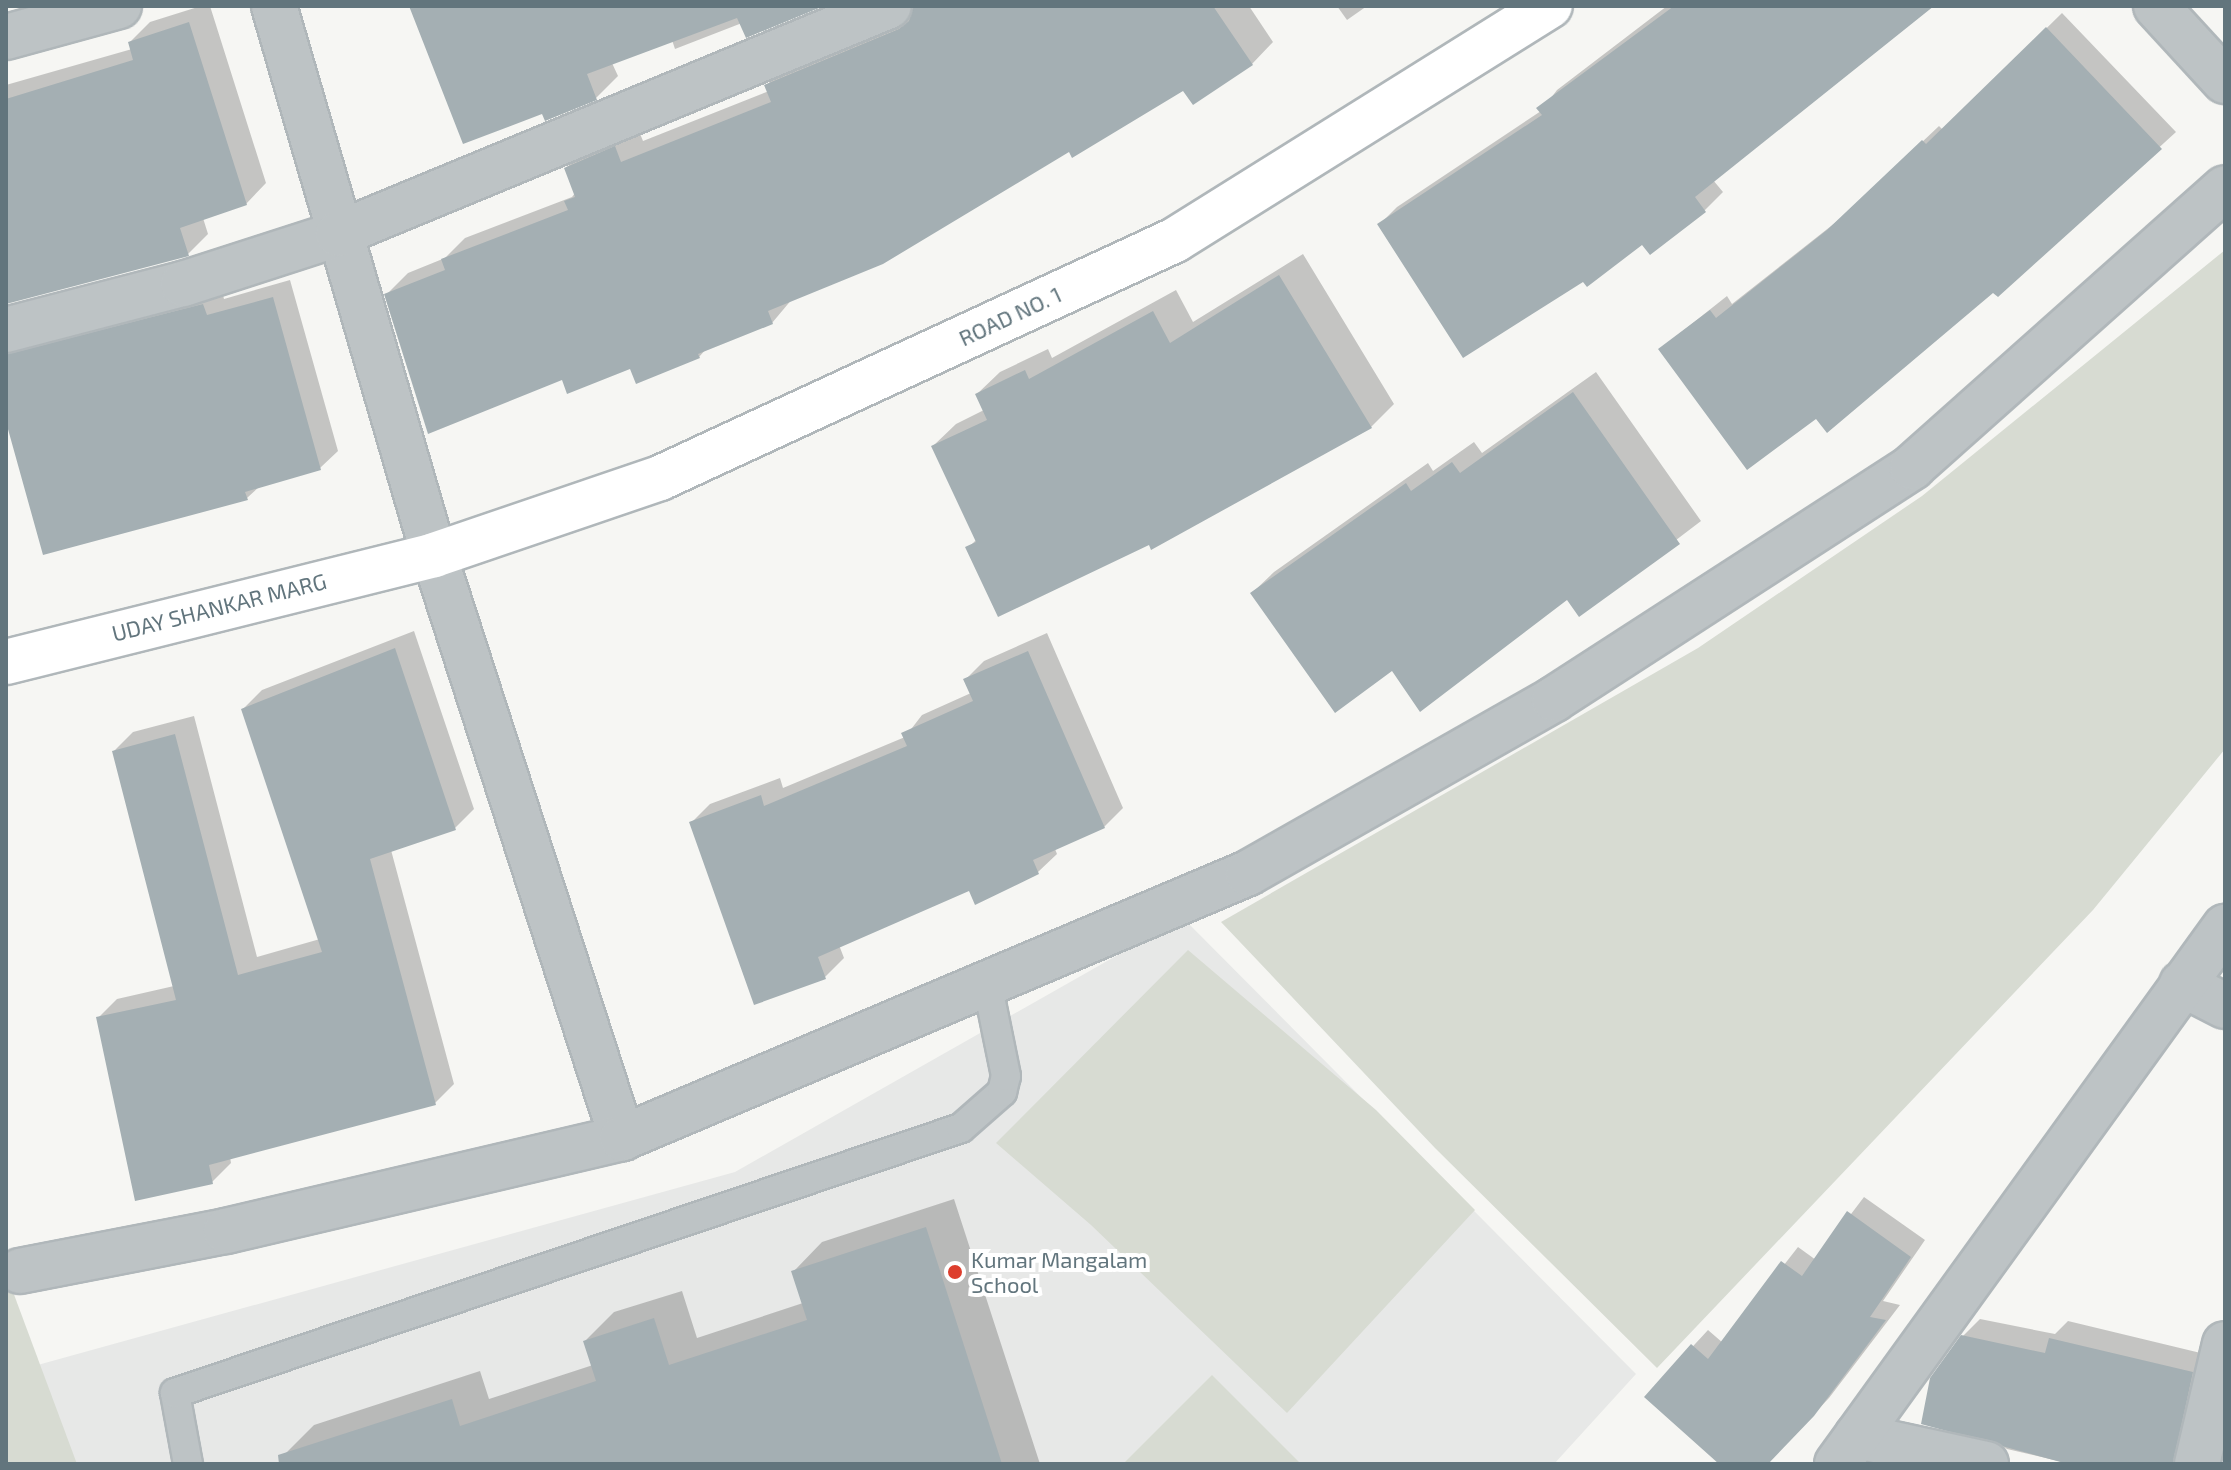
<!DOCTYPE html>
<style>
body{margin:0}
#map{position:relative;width:2231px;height:1470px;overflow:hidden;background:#f6f6f3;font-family:"Exo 2",sans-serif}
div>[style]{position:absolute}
.built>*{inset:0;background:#e7e8e7}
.green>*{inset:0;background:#d7dbd2}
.shadow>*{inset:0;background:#0003}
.building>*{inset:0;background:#a4afb3}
.roads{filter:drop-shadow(2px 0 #b0b7ba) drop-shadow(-2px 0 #b0b7ba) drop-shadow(0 2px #b0b7ba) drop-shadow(0 -2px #b0b7ba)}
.lane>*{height:28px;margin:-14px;padding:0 14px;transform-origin:14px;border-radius:14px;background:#bdc3c5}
.street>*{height:44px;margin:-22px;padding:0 22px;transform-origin:22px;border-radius:22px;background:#bdc3c5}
.secondary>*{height:44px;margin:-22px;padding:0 22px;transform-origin:22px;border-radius:22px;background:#fff}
.dots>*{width:22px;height:22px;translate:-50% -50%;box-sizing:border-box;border:4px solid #fff;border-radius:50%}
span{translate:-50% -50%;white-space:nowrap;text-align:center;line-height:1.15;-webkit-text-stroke:8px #fff;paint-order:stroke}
.street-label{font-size:22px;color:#62757d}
.poi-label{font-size:22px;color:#62757d}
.left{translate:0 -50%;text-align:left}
.frame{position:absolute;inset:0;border:8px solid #62757d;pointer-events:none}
</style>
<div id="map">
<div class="built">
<i style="clip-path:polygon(1183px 918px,1636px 1374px,1554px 1464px,46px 1464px,16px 1371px,735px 1172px)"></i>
</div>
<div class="green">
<i style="clip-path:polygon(2225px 250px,2225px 749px,2093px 910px,1657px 1368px,1435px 1148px,1221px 922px,1698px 648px,1922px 496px)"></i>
<i style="clip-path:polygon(1188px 950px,1376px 1110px,1475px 1210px,1287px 1413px,1091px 1225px,996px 1143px)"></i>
<i style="clip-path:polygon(6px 1273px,77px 1464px,6px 1464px)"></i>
<i style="clip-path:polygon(1212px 1375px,1301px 1464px,1123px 1464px)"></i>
</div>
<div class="shadow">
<i style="clip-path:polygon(201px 6px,210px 6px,266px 183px,246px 204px,203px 218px,208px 234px,188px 254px,6px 302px,6px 85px,132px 49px,130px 42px,150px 22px)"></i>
<i style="clip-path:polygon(411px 6px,819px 6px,742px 23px,675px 49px,672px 40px,612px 63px,618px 76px,596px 98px,543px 111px)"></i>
<i style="clip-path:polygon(915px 6px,1249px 6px,1273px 42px,1252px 64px,1184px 88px,793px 298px,772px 323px,707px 348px,699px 357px,563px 378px,386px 295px,408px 273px,445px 258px,465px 238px,572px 197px,575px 193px,566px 168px,588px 147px,637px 126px,643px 141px,769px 91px,767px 85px,788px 63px,916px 11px)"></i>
<i style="clip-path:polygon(1337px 6px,1367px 6px,1347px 20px)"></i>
<i style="clip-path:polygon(1667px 6px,1931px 6px,1713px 180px,1723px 192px,1705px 210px,1651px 252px,1643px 242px,1584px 279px,1379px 225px,1397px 207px,1541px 111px,1557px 90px)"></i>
<i style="clip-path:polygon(2062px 13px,2176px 132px,1998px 295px,1994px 290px,1816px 417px,1660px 349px,1727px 296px,1732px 304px,1845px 215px,1939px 126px,1943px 130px)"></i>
<i style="clip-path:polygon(1303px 254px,1394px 404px,1371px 427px,1150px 543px,968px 548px,977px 539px,933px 446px,956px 424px,984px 410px,977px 394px,1000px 372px,1048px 349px,1052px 358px,1176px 290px,1193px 322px)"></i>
<i style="clip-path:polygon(290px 280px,338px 451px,320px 468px,260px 486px,247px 498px,6px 414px,6px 327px,221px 287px,224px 299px)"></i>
<i style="clip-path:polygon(1596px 372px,1701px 521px,1579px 614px,1567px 597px,1392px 669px,1252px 593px,1274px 572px,1428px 463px,1433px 471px,1474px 442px,1482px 453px)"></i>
<i style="clip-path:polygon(414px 631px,474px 809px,455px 828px,391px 850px,454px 1084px,435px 1103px,230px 1157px,231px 1163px,212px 1182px,98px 1018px,117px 999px,174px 986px,114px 751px,133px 732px,194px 716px,257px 957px,320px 939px,243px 709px,262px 690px)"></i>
<i style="clip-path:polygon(1047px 633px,1123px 808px,1104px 827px,1055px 849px,1057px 854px,1038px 872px,970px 888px,839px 945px,844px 958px,825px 977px,691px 823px,710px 804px,780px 778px,783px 788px,905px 737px,922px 715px,971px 693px,965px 680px,984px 661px)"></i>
<i style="clip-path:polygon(1864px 1197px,1925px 1240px,1883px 1301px,1900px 1305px,1829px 1398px,1767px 1464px,1722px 1464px,1646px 1397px,1708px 1330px,1723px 1343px,1798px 1247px,1816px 1260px)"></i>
<i style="clip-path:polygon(954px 1199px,1040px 1464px,288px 1464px,285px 1454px,314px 1425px,480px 1371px,489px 1399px,593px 1365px,585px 1341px,614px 1312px,682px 1291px,697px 1338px,803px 1303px,794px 1271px,822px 1242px)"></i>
<i style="clip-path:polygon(1980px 1319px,2055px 1334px,2068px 1321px,2209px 1355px,2201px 1464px,2071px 1464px,2007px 1449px,1992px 1438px,1962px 1337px)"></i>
</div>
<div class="building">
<i style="clip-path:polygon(409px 6px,824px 6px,746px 38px,737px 18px,587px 74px,597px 100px,545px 121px,542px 114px,463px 144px)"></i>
<i style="clip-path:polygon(913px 6px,1213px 6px,1253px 65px,1193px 105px,1183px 91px,1072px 158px,1069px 152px,883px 264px,768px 311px,773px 324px,698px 354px,700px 358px,636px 384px,630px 369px,567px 394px,562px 380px,428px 434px,384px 294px,445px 270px,441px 259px,568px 210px,564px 201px,575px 197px,564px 168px,615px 146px,621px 162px,771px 102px,764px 85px,899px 29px,909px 21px)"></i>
<i style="clip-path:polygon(1674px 6px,1934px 6px,1695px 197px,1706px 212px,1650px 255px,1642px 245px,1587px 287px,1583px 282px,1463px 358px,1377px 224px,1542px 115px,1536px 108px)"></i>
<i style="clip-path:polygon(189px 22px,247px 205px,180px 228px,189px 256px,6px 304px,6px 99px,133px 60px,128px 42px)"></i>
<i style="clip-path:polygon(2046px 27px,2162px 149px,1998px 297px,1993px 293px,1827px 433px,1816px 419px,1747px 470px,1658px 349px,1710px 310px,1716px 318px,1827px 230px,1922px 140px,1926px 144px)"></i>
<i style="clip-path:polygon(1279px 275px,1372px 428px,1151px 550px,1149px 545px,998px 617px,965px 547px,976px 542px,931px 446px,987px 420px,975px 394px,1025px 370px,1029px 379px,1153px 311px,1170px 343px)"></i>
<i style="clip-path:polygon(273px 297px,321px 470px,245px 492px,248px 500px,43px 555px,6px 422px,6px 354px,203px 304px,207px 315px)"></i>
<i style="clip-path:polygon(1573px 392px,1680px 544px,1579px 617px,1567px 600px,1420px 712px,1392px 671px,1335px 713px,1250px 593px,1406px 483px,1411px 491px,1452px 462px,1460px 473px)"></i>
<i style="clip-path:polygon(395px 648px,456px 830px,370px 859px,436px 1105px,209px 1165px,213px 1184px,135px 1201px,96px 1017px,176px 1000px,112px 751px,175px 734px,238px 975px,322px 952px,241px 709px)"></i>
<i style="clip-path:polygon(1028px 651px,1105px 828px,1033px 860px,1039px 874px,975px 905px,969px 891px,818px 957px,826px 979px,754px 1005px,689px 822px,761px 795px,764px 806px,907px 746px,901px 733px,973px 701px,963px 679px)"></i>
<i style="clip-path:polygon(1847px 1211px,1911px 1257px,1870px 1317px,1886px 1320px,1814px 1416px,1768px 1464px,1719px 1464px,1644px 1397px,1691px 1344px,1708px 1359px,1781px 1261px,1802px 1276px)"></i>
<i style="clip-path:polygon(926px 1227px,1002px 1464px,279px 1464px,278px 1455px,452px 1399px,460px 1426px,596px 1381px,583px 1341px,654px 1318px,669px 1365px,807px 1320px,791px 1271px)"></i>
<i style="clip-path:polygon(1961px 1335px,2045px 1353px,2049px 1338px,2193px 1372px,2173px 1464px,2068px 1464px,1921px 1424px,1930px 1378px)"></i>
</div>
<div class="roads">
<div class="lane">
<i style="left:188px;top:1464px;width:72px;rotate:-100.4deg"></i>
<i style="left:175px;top:1393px;width:829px;rotate:-18.63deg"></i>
<i style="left:961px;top:1128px;width:55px;rotate:-41.3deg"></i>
<i style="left:1002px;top:1092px;width:16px;rotate:-76deg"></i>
<i style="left:1006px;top:1076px;width:95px;rotate:-101.5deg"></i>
</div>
<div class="street">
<i style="left:274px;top:6px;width:572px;rotate:73.75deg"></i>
<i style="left:434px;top:555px;width:613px;rotate:72.13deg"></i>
<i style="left:2156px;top:6px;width:102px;rotate:47.4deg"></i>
<i style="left:6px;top:37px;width:117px;rotate:-15.3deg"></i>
<i style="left:6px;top:330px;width:183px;rotate:-14.6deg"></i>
<i style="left:183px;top:284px;width:163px;rotate:-17.9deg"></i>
<i style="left:338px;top:234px;width:596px;rotate:-22.48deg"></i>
<i style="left:2182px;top:984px;width:48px;rotate:27.1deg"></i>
<i style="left:20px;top:1271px;width:210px;rotate:-11deg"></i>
<i style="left:226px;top:1231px;width:407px;rotate:-13.2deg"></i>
<i style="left:622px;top:1138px;width:680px;rotate:-22.94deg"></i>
<i style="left:1248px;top:873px;width:352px;rotate:-29.6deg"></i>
<i style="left:1554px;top:699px;width:427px;rotate:-32.9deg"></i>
<i style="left:1912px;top:467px;width:419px;rotate:-41.7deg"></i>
<i style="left:1857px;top:1436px;width:132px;rotate:12.2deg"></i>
<i style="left:1837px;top:1464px;width:663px;rotate:-54.15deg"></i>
<i style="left:2197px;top:1464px;width:123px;rotate:-76.9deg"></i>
</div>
<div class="secondary">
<i style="left:6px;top:662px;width:441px;rotate:-14deg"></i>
<i style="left:434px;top:555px;width:239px;rotate:-18.8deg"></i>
<i style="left:660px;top:478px;width:567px;rotate:-24.8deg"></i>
<i style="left:1175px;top:240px;width:442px;rotate:-32deg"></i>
</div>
</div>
<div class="dots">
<i style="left:955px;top:1272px;background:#dd3e2d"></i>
</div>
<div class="street-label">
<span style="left:1010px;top:316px;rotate:-25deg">ROAD NO. 1</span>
<span style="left:219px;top:607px;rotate:-14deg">UDAY SHANKAR MARG</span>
</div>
<div class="poi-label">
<span class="left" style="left:971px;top:1272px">Kumar Mangalam<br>School</span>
</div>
<div class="frame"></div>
</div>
